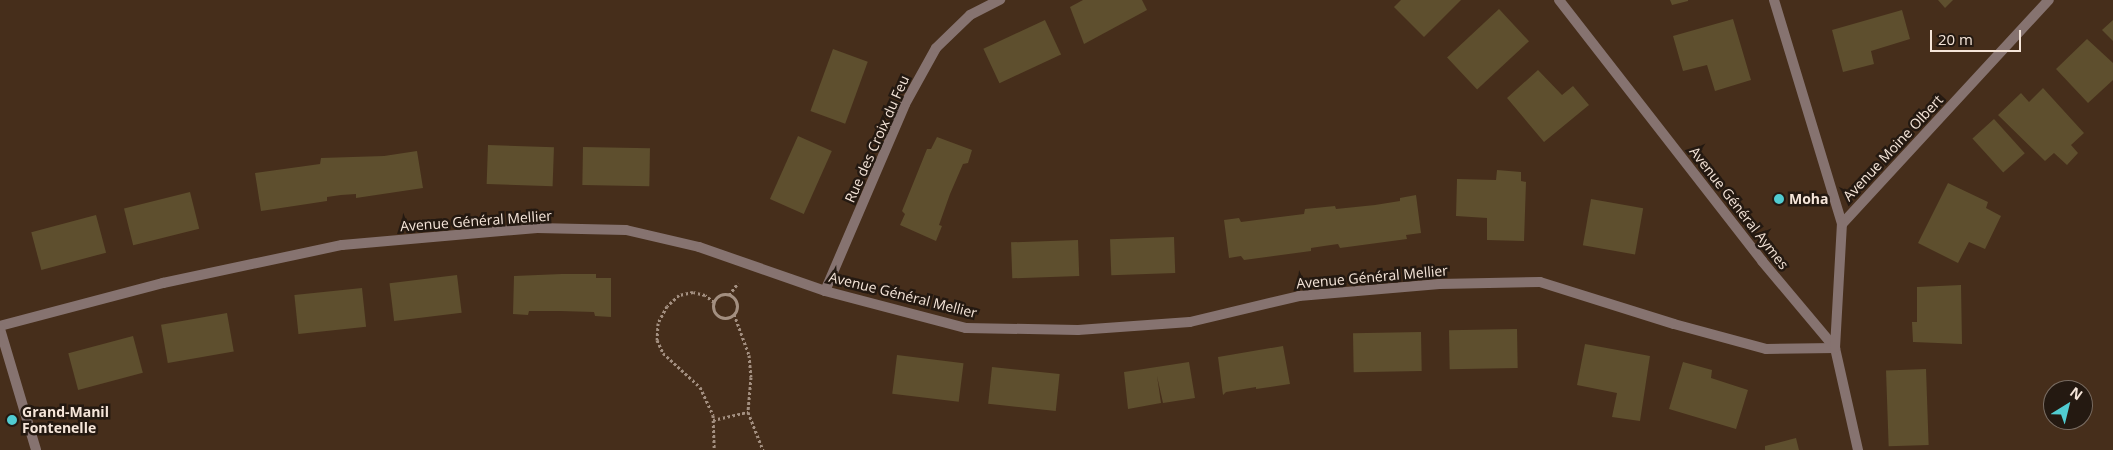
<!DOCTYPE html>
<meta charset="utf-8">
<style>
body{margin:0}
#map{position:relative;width:2113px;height:450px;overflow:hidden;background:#462e1b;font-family:"Open Sans",sans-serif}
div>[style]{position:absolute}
.building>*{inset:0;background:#5e4f2e;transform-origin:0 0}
.path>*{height:3px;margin-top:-1.5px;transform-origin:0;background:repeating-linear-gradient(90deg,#a38f80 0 2.5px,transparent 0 5px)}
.path>.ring{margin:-1.5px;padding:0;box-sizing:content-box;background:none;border:3px solid #a38f80;border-radius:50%}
.minor>*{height:10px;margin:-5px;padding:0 5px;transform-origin:5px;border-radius:5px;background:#867370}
.tertiary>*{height:10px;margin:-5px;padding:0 5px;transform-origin:5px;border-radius:5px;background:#867370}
.dots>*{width:14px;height:14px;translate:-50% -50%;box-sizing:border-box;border:2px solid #241911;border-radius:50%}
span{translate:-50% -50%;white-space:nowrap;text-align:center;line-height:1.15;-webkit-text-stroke:5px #241911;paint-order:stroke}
.street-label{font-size:14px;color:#f5e5d9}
.poi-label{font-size:14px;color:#f5e5d9;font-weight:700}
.left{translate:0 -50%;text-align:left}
.north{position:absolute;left:2043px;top:380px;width:50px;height:50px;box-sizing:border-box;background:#241911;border:1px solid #786b61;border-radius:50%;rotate:36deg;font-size:14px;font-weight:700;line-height:20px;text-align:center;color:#f5e5d9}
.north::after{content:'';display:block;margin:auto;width:18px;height:22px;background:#51ccd1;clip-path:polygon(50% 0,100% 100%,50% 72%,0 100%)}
.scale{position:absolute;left:1930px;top:30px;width:91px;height:22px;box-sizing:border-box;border:2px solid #f5e5d9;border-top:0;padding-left:6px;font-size:15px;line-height:18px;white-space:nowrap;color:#f5e5d9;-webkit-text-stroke:4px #241911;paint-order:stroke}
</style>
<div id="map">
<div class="building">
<i style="clip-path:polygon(1083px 0,1142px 0,1147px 10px,1084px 44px,1070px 7px)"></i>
<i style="clip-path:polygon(1401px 0,1461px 0,1424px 37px,1394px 7px)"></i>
<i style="clip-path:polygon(1670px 0,1688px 0,1688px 1px,1672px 5px)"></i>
<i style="clip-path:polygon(1938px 0,1953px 0,1945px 8px)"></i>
<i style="left:1499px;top:9px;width:44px;height:71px;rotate:47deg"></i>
<i style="clip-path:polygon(1902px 10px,1910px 39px,1871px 51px,1874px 64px,1843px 72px,1832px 30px)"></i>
<i style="clip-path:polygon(1733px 19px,1751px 80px,1715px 91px,1707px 65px,1683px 71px,1673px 36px)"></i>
<i style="left:1045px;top:20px;width:38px;height:68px;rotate:65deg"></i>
<i style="clip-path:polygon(2113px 20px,2113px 41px,2102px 30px)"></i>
<i style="clip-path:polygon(2087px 39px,2113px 63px,2113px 80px,2088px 103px,2056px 69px)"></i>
<i style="left:833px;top:49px;width:37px;height:66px;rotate:20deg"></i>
<i style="clip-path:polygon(1538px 70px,1562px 95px,1573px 86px,1589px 105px,1544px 142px,1507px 98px)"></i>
<i style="clip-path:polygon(2043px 88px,2084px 133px,2071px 145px,2078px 153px,2067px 165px,2054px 153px,2045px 161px,1998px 115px,2021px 93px,2029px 102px)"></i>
<i style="left:1994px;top:119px;width:46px;height:29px;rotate:48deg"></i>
<i style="left:798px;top:136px;width:37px;height:69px;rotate:24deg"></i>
<i style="clip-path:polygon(937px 137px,972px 150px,968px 163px,963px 164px,950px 194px,939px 225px,942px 226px,936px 241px,900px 225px,905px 214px,902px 211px,927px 149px,931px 149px)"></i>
<i style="left:488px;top:145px;width:66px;height:39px;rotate:2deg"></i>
<i style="left:583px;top:147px;width:67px;height:38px;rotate:1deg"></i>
<i style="clip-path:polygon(417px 151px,423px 188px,356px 198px,356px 194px,341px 195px,327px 197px,327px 201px,261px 211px,255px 173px,320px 164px,321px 158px,384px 156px)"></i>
<i style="clip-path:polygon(1497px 170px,1521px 172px,1521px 181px,1526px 182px,1524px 241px,1487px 240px,1487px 218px,1456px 216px,1457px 179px,1496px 180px)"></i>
<i style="clip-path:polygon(1948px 183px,1988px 202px,1986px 208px,2001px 216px,1985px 249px,1969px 242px,1958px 263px,1918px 243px)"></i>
<i style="left:190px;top:192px;width:38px;height:68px;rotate:76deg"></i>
<i style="clip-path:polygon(1416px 195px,1421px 233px,1406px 235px,1407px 239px,1340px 248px,1338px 244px,1324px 246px,1311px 248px,1311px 251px,1244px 260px,1241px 256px,1229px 258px,1224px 220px,1239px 218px,1241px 222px,1304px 214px,1305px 209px,1335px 206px,1336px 209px,1375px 205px,1400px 201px,1400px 198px)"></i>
<i style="left:1591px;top:199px;width:53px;height:47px;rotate:10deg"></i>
<i style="left:96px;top:215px;width:39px;height:67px;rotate:75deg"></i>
<i style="left:1174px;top:237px;width:36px;height:64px;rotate:88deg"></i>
<i style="left:1078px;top:240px;width:36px;height:67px;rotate:88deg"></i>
<i style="clip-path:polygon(562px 274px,596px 274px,596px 278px,611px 278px,611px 317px,595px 316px,594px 312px,560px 311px,529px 311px,528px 315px,513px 314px,514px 276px)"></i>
<i style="left:457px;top:275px;width:38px;height:68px;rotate:83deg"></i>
<i style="clip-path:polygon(1961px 285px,1962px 344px,1913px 342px,1912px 322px,1917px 322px,1917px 287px)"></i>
<i style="left:362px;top:288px;width:39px;height:68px;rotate:84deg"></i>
<i style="left:227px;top:313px;width:39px;height:67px;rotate:80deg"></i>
<i style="left:1517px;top:329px;width:39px;height:68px;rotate:89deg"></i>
<i style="left:1421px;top:332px;width:39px;height:68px;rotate:89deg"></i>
<i style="left:133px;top:336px;width:38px;height:67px;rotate:75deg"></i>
<i style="clip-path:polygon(1585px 344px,1650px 356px,1640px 421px,1612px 417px,1617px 393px,1577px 385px)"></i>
<i style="clip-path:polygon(1283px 346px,1290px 384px,1256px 389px,1256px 387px,1226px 392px,1223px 395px,1218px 357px)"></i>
<i style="left:897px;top:355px;width:67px;height:39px;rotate:7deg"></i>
<i style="clip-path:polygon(1189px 362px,1195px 398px,1163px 403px,1157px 376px,1161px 403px,1128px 409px,1124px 372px)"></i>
<i style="clip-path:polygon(1683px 362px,1712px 370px,1711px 378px,1748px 390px,1736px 429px,1669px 409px)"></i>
<i style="left:992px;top:367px;width:68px;height:37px;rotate:6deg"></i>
<i style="left:1926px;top:369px;width:76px;height:40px;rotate:88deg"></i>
<i style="clip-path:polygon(1796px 438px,1799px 450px,1765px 450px,1765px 446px)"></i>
</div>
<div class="path">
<i class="ring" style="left:713px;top:294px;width:21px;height:21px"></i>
<i style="left:729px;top:295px;width:15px;rotate:-53deg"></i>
<i style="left:714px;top:302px;width:11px;rotate:-142deg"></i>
<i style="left:705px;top:295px;width:12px;rotate:-166deg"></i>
<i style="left:693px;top:292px;width:14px;rotate:168deg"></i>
<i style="left:679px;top:295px;width:16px;rotate:137deg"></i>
<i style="left:667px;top:306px;width:19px;rotate:118deg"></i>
<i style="left:658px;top:323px;width:17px;rotate:93deg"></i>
<i style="left:657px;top:340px;width:14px;rotate:65deg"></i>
<i style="left:663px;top:353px;width:50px;rotate:42.6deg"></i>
<i style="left:700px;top:387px;width:31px;rotate:65deg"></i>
<i style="left:713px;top:415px;width:35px;rotate:88deg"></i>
<i style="left:734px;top:314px;width:44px;rotate:69.9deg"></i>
<i style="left:749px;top:355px;width:22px;rotate:85deg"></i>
<i style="left:751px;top:377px;width:35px;rotate:95deg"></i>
<i style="left:748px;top:412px;width:41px;rotate:68.5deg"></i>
<i style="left:713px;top:420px;width:36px;rotate:-13deg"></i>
</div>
<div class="minor">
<i style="left:1559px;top:0;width:331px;rotate:52.1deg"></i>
<i style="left:1762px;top:261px;width:114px;rotate:50deg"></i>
<i style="left:1835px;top:348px;width:105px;rotate:77.3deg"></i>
<i style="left:1774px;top:0;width:234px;rotate:73.1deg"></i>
<i style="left:825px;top:291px;width:203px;rotate:-66.8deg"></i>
<i style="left:905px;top:104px;width:64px;rotate:-61deg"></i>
<i style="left:936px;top:48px;width:47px;rotate:-44.1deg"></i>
<i style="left:970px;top:15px;width:34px;rotate:-27deg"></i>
<i style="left:0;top:326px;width:169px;rotate:-14.8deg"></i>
<i style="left:163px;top:283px;width:183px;rotate:-12deg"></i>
<i style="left:342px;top:245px;width:196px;rotate:-5deg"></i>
<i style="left:537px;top:228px;width:89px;rotate:1.3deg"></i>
<i style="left:626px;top:230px;width:75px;rotate:13.1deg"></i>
<i style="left:699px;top:247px;width:133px;rotate:19.2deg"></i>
<i style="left:825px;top:291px;width:146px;rotate:14.7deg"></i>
<i style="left:966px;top:328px;width:112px;rotate:1deg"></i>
<i style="left:1078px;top:330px;width:112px;rotate:-4.1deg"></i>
<i style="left:1190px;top:322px;width:112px;rotate:-13.4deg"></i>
<i style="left:1299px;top:296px;width:141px;rotate:-4.9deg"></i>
<i style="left:1439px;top:284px;width:101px;rotate:-1.1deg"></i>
<i style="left:1540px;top:282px;width:140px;rotate:17.4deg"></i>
<i style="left:1674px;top:324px;width:95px;rotate:15.2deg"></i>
<i style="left:1766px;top:349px;width:69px;rotate:-0.8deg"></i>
<i style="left:1835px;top:348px;width:124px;rotate:-86.8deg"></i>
<i style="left:1842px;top:224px;width:305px;rotate:-47.3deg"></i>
</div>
<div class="tertiary">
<i style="left:0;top:329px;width:126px;rotate:73.4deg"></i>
</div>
<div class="dots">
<i style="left:1779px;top:199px;background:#51ccd1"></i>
<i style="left:12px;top:420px;background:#51ccd1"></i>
</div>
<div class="street-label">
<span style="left:877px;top:139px;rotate:-66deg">Rue des Croix du Feu</span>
<span style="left:1893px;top:148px;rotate:-47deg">Avenue Moine Olbert</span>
<span style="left:1739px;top:208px;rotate:52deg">Avenue Général Aymes</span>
<span style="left:476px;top:221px;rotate:-4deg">Avenue Général Mellier</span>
<span style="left:1372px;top:277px;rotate:-5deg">Avenue Général Mellier</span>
<span style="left:903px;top:295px;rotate:14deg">Avenue Général Mellier</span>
</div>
<div class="poi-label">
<span class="left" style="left:1789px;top:199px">Moha</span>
<span class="left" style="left:22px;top:420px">Grand-Manil<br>Fontenelle</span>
</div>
<div class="north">N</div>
<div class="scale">20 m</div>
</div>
